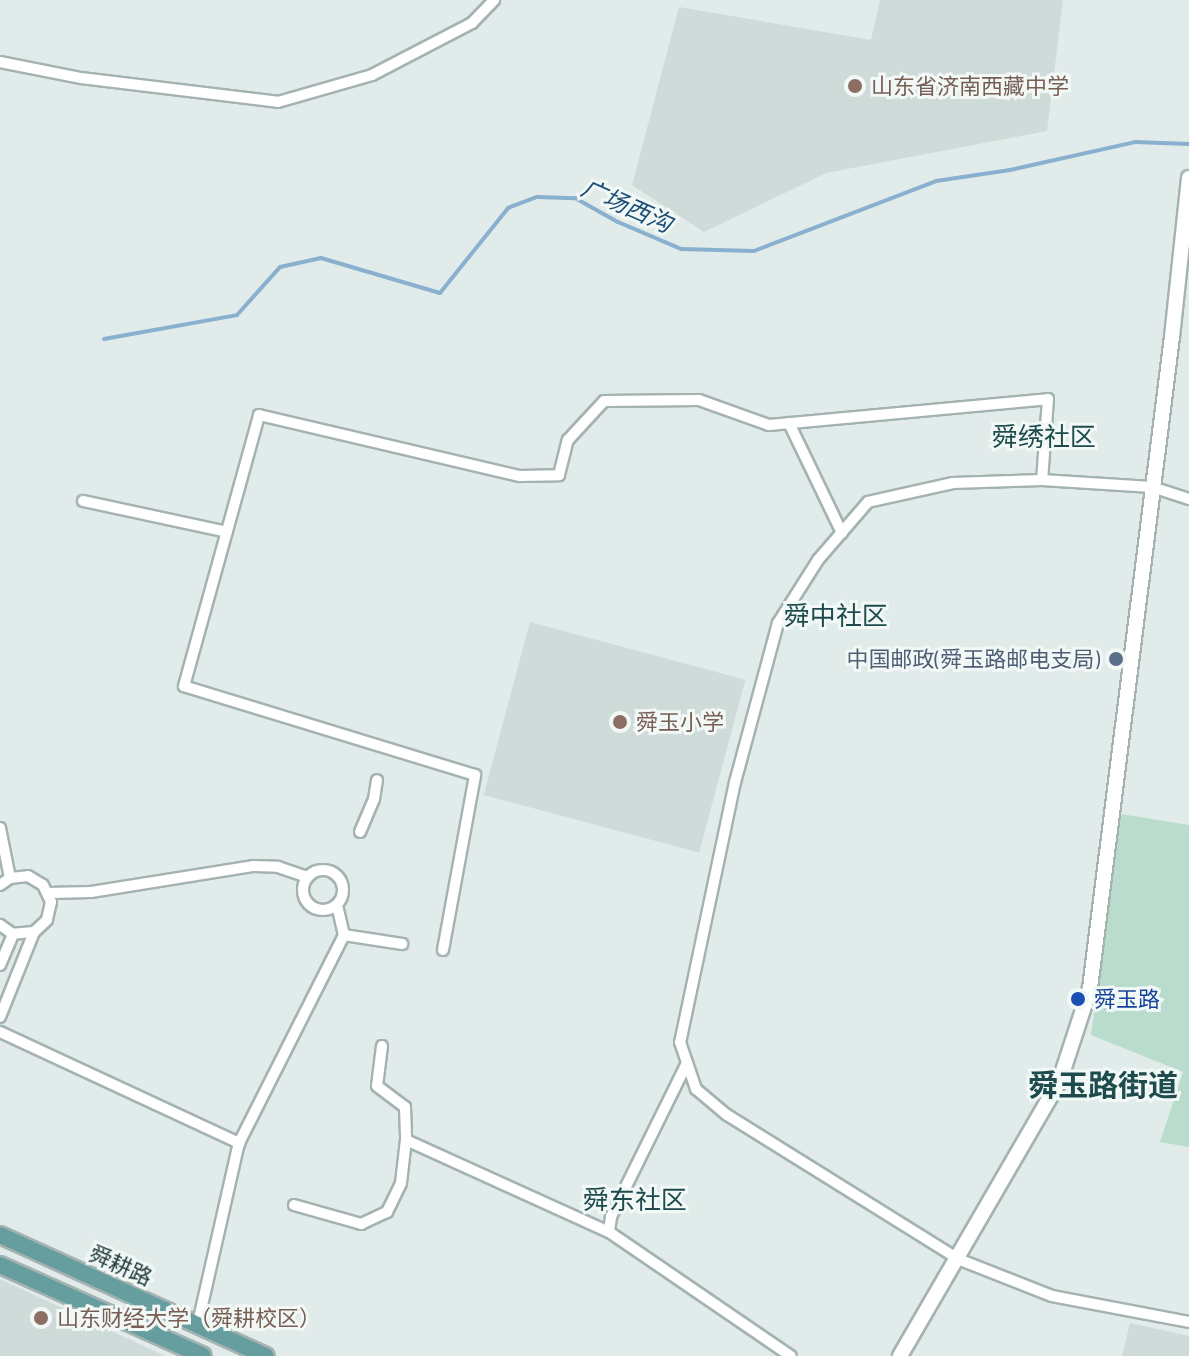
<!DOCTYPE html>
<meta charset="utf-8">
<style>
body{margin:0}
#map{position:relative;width:1189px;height:1356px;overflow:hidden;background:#e1ebea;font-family:Barlow,"Noto Sans SC",sans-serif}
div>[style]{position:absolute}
.built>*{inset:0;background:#cfdbd9;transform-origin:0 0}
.green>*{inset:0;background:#badccd}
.stream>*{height:4px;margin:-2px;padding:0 2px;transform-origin:2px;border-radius:2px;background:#8ab0cf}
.roads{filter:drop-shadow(2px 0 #a4b3b2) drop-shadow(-2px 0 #a4b3b2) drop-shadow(0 2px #a4b3b2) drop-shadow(0 -2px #a4b3b2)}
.minor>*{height:10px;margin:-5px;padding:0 5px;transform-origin:5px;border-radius:5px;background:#fff}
.minor>.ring{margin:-5px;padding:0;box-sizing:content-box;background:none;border:10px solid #fff;border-radius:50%}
.tertiary>*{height:14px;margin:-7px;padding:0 7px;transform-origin:7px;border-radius:7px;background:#fff}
.primary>*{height:16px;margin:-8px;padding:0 8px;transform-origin:8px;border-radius:8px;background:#669ea0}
.dots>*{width:22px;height:22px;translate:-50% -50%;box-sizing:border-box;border:4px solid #f1f8f6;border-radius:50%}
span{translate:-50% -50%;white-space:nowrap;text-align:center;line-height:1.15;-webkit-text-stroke:6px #f1f8f6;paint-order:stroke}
.education-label{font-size:22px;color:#785e54}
.left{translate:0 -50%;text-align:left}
.service-label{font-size:22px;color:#4e5e75}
.right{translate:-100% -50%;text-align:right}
.transit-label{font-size:22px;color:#164399}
.street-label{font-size:22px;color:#223b3c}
.water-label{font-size:24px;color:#1d4d76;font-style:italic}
.quarter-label{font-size:26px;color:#1e4b4d}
.district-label{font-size:30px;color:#1e4b4d;font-weight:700}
</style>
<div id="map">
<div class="built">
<i style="clip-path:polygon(880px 0,1063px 0,1047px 131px,826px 173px,704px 232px,632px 185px,679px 7px,871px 40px)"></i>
<i style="left:530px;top:622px;width:223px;height:179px;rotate:15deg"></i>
<i style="clip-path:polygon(0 1279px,165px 1356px,0 1356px)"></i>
<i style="clip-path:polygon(1130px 1323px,1189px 1336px,1189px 1356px,1122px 1356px)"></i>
</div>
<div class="green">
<i style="clip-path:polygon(1121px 814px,1189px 825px,1189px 1147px,1160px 1142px,1183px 1072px,1091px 1035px)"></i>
</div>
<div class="stream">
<i style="left:104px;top:339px;width:135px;rotate:-10.2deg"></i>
<i style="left:237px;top:315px;width:64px;rotate:-48.1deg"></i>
<i style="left:280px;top:267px;width:42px;rotate:-12.4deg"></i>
<i style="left:321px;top:258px;width:124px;rotate:16.4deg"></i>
<i style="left:440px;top:293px;width:109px;rotate:-51.3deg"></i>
<i style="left:508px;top:208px;width:31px;rotate:-21deg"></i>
<i style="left:537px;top:197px;width:38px;rotate:2deg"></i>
<i style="left:575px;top:198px;width:49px;rotate:29.2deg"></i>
<i style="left:618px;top:222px;width:69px;rotate:23.2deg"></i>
<i style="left:681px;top:249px;width:73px;rotate:1.6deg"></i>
<i style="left:754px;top:251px;width:195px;rotate:-21deg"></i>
<i style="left:936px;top:181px;width:75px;rotate:-8.5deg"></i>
<i style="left:1010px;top:170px;width:128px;rotate:-12.6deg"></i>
<i style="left:1135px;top:142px;width:54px;rotate:2.1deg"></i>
</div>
<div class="roads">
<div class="minor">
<i style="left:0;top:62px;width:83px;rotate:11.2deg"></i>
<i style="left:81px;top:78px;width:198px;rotate:6.9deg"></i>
<i style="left:278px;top:102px;width:98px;rotate:-16deg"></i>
<i style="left:372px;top:75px;width:113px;rotate:-27.5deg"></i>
<i style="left:472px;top:23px;width:32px;rotate:-46deg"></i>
<i style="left:789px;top:423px;width:122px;rotate:64.3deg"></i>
<i style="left:1042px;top:480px;width:89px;rotate:178.1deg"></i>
<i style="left:953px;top:483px;width:87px;rotate:167.4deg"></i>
<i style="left:868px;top:502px;width:77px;rotate:130.8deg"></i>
<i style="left:818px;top:560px;width:75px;rotate:122.4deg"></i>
<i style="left:778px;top:623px;width:165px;rotate:105.1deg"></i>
<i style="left:735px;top:782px;width:266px;rotate:101.9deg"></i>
<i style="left:680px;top:1042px;width:50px;rotate:71.2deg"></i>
<i style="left:696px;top:1089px;width:40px;rotate:40deg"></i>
<i style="left:727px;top:1115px;width:272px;rotate:31.9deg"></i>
<i style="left:958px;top:1259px;width:101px;rotate:21.5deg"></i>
<i style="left:1052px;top:1296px;width:139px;rotate:10.7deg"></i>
<i style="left:83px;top:501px;width:147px;rotate:12.1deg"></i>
<i style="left:0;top:828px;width:51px;rotate:78.7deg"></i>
<i style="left:360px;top:832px;width:36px;rotate:-67deg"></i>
<i style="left:374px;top:799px;width:19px;rotate:-81deg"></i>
<i class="ring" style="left:303px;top:870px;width:30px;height:30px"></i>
<i style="left:0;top:885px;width:12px;rotate:-35deg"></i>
<i style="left:10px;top:878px;width:18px;rotate:-6deg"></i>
<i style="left:28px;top:876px;width:17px;rotate:31deg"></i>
<i style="left:43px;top:885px;width:19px;rotate:65deg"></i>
<i style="left:51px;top:902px;width:18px;rotate:103deg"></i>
<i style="left:47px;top:920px;width:18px;rotate:137deg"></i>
<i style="left:34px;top:932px;width:21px;rotate:175deg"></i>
<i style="left:13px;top:934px;width:16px;rotate:-145deg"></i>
<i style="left:48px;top:893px;width:43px;rotate:-1.3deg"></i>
<i style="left:91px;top:892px;width:165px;rotate:-9.1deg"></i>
<i style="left:254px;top:866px;width:24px;rotate:2deg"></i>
<i style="left:278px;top:867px;width:31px;rotate:19deg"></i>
<i style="left:337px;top:905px;width:31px;rotate:77deg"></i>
<i style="left:443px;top:950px;width:178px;rotate:-79.6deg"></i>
<i style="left:475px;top:775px;width:304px;rotate:-163deg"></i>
<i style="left:184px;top:686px;width:281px;rotate:-74.5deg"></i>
<i style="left:259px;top:415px;width:268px;rotate:13.2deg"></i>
<i style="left:520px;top:476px;width:39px;rotate:-1deg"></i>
<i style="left:559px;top:475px;width:36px;rotate:-76deg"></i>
<i style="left:568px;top:440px;width:53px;rotate:-47.3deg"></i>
<i style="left:604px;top:401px;width:95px;rotate:-0.6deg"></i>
<i style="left:699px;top:400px;width:74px;rotate:19.7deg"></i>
<i style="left:769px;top:425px;width:280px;rotate:-5.3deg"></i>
<i style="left:1048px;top:399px;width:81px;rotate:94.2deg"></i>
<i style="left:1042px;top:480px;width:110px;rotate:3.6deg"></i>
<i style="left:1152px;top:487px;width:39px;rotate:18deg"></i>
<i style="left:0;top:965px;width:34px;rotate:-67deg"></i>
<i style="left:0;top:1017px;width:92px;rotate:-68.2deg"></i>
<i style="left:0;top:1032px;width:264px;rotate:24.9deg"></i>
<i style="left:382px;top:1046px;width:40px;rotate:97.1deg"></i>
<i style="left:377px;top:1086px;width:35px;rotate:37deg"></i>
<i style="left:405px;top:1107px;width:33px;rotate:88deg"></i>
<i style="left:687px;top:1063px;width:172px;rotate:116.3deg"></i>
<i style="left:611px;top:1217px;width:15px;rotate:98deg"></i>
<i style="left:609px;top:1232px;width:220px;rotate:34.3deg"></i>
<i style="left:294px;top:1205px;width:70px;rotate:15.8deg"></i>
<i style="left:361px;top:1224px;width:29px;rotate:-25deg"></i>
<i style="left:387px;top:1212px;width:32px;rotate:-64deg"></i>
<i style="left:401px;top:1183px;width:43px;rotate:-83.4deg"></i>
<i style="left:406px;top:1140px;width:223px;rotate:24.4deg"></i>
<i style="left:198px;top:1323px;width:185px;rotate:-77.2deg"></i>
<i style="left:239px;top:1143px;width:233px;rotate:-63.2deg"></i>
<i style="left:344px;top:935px;width:59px;rotate:8.8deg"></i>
</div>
<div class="tertiary">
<i style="left:900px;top:1356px;width:319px;rotate:-59.9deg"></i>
<i style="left:1060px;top:1080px;width:97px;rotate:-71.9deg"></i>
<i style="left:1090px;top:988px;width:656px;rotate:-82.82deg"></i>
<i style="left:1172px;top:337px;width:160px;rotate:-83.9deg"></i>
</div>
<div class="primary">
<i style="left:0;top:1235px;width:292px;rotate:24.5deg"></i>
<i style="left:0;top:1265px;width:222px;rotate:24.1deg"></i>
</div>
</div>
<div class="dots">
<i style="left:855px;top:86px;background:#8d6e63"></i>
<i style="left:1116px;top:659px;background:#5c6f8a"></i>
<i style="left:620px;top:722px;background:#8d6e63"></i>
<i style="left:1078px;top:999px;background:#1a4fb4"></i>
<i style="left:41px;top:1318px;background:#8d6e63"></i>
</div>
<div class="education-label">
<span class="left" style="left:871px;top:86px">山东省济南西藏中学</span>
<span class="left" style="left:636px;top:722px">舜玉小学</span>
<span class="left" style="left:57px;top:1318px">山东财经大学（舜耕校区）</span>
</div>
<div class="service-label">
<span class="right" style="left:1100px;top:659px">中国邮政(舜玉路邮电支局)</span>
</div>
<div class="transit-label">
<span class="left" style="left:1094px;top:999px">舜玉路</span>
</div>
<div class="street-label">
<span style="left:121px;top:1265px;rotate:24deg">舜耕路</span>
</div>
<div class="water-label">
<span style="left:627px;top:205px;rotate:24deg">广场西沟</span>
</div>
<div class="quarter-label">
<span style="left:1044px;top:436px">舜绣社区</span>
<span style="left:836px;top:615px">舜中社区</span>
<span style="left:635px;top:1199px">舜东社区</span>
</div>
<div class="district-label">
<span style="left:1103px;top:1084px">舜玉路街道</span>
</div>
</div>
